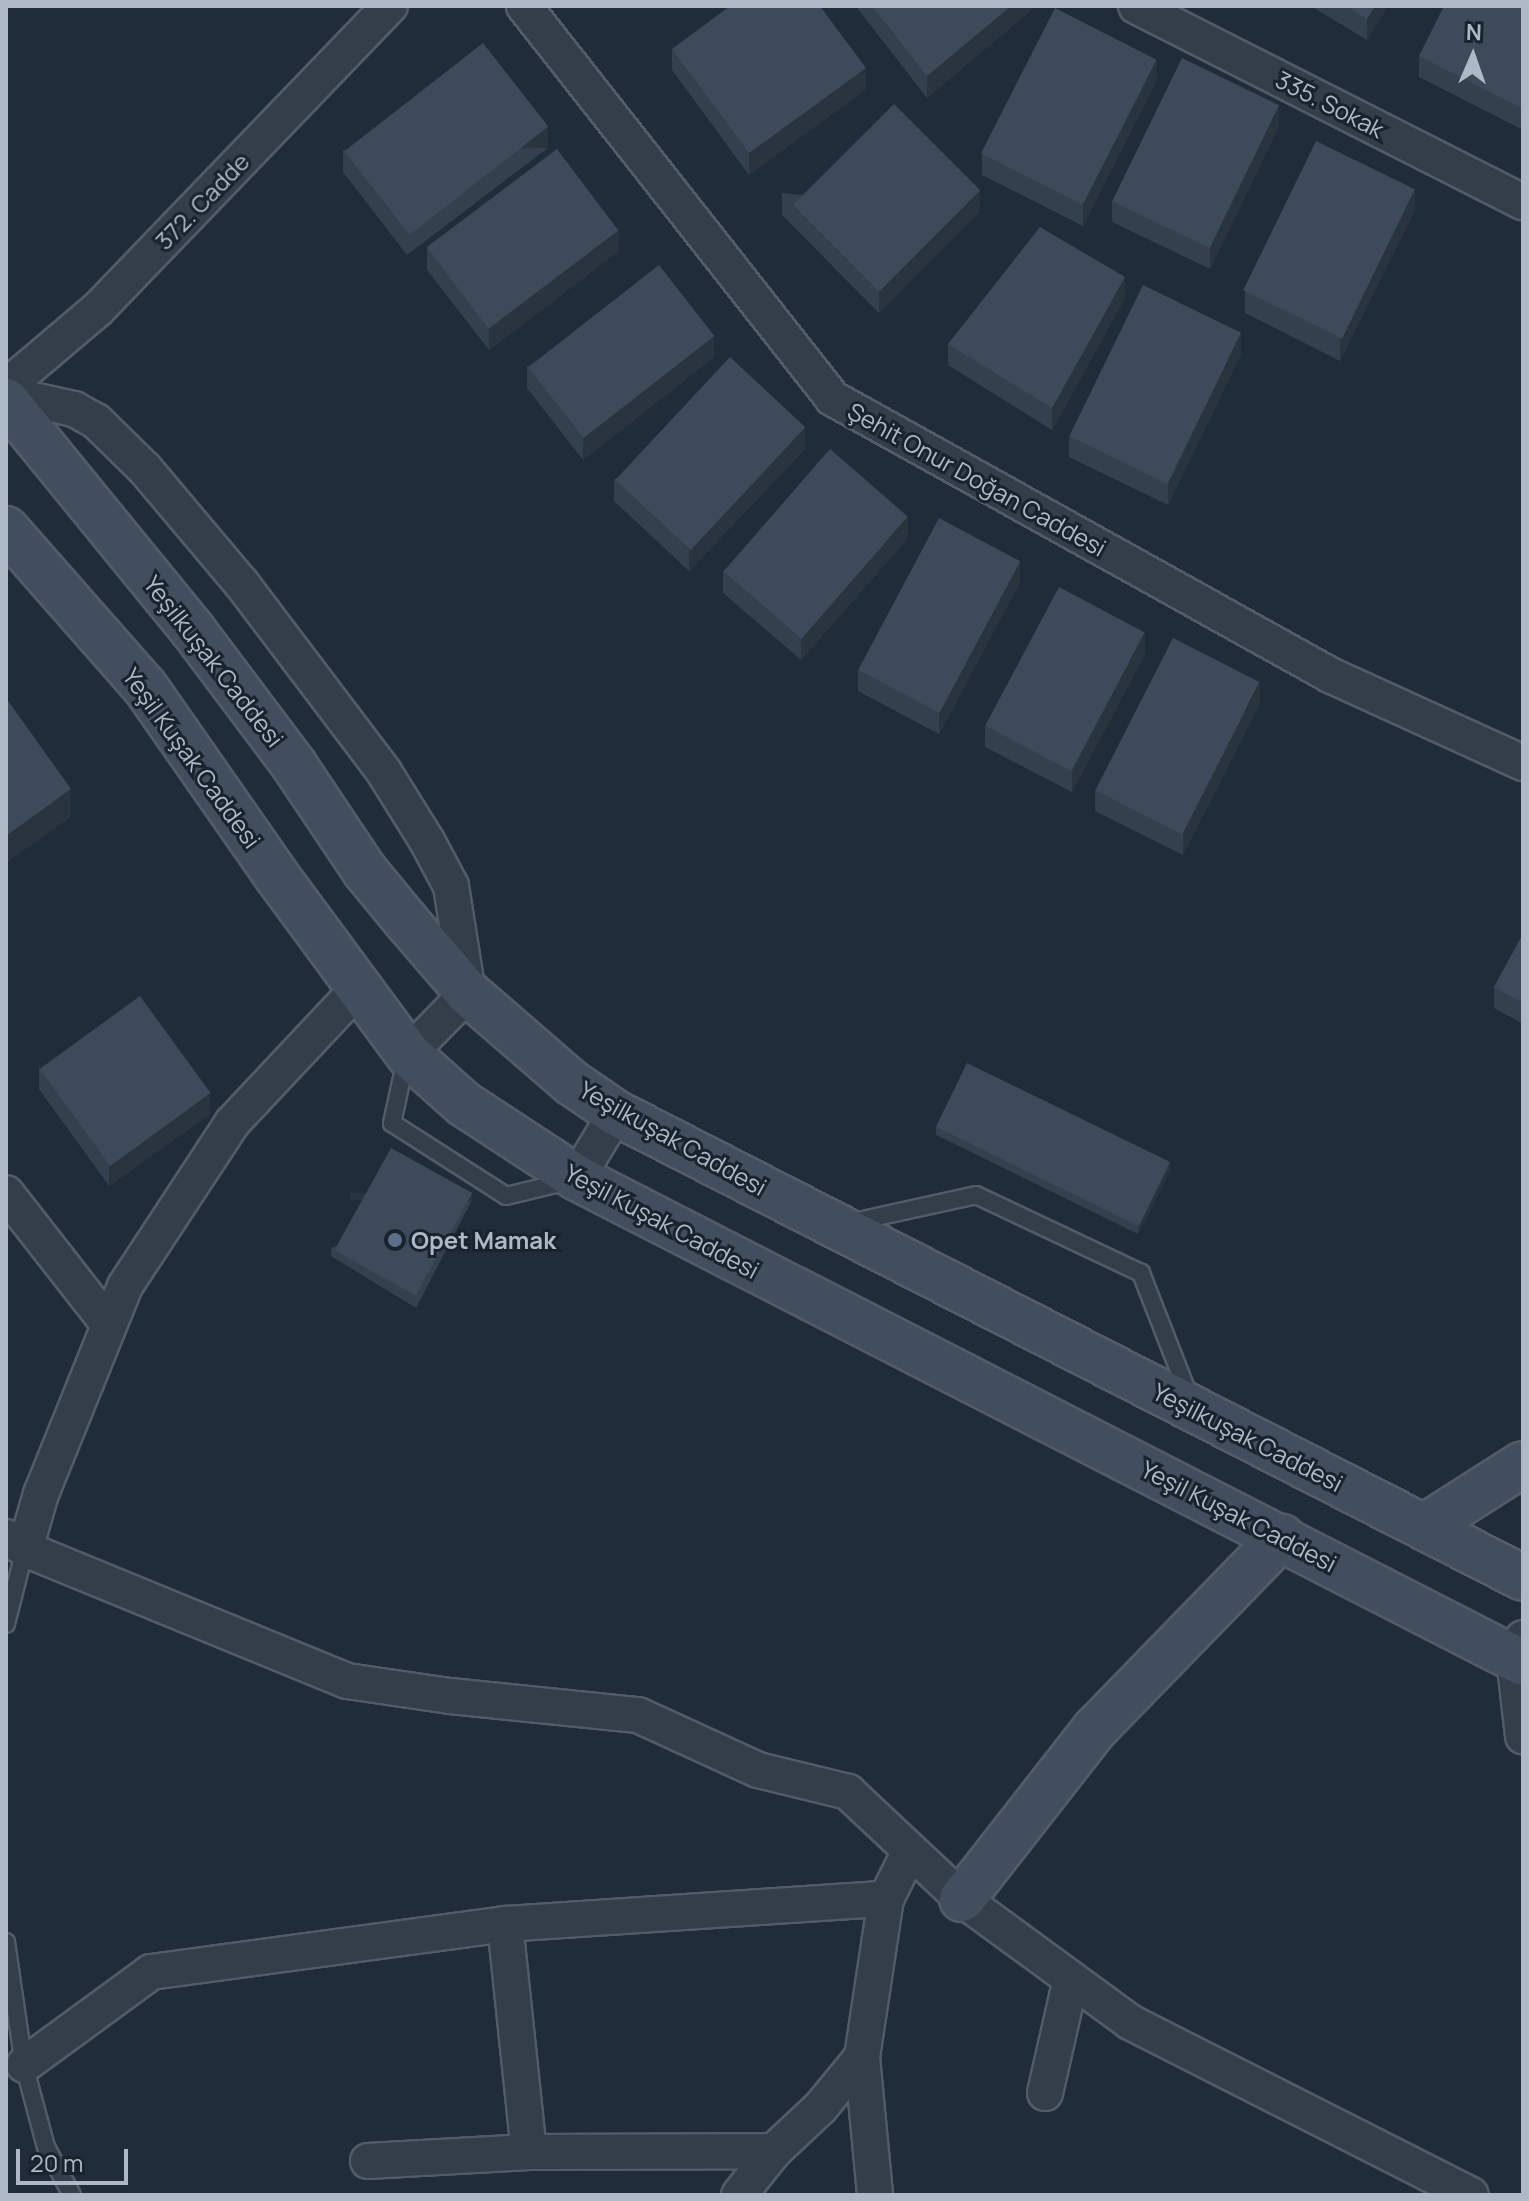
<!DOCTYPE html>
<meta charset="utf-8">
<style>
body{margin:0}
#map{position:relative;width:1529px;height:2201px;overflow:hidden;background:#202c39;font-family:Manrope,sans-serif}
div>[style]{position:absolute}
.roads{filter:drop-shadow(2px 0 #525b67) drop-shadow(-2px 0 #525b67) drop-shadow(0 2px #525b67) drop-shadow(0 -2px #525b67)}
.lane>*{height:16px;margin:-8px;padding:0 8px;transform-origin:8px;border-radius:8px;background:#343d4a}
.street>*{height:34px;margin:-17px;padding:0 17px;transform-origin:17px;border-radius:17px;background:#343d4a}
.secondary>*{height:44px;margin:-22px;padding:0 22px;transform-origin:22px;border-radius:22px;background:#424d5d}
.wall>*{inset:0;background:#34404d}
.shaded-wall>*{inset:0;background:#2a343e;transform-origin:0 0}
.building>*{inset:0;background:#3c4a59;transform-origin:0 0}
.dots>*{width:22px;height:22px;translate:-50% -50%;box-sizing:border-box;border:4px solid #19232e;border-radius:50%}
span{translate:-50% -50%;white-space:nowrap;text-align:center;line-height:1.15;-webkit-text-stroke:6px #19232e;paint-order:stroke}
.street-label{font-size:24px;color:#afb8c6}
.poi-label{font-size:24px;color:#afb8c6;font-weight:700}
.left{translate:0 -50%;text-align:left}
.frame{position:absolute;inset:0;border:8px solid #afb8c6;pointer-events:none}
.north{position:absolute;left:1433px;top:16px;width:80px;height:80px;-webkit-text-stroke:6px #19232e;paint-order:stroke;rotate:2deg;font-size:22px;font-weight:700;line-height:32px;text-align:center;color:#afb8c6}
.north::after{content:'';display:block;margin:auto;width:28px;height:36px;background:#afb8c6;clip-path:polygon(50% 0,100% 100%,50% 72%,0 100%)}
.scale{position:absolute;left:16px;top:2149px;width:112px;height:36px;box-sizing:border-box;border:4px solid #afb8c6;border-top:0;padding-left:10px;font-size:24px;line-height:28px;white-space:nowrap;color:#afb8c6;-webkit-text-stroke:6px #19232e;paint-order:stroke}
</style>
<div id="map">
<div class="roads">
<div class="lane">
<i style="left:406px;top:1059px;width:66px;rotate:102.3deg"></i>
<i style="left:392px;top:1123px;width:135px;rotate:32.6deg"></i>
<i style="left:506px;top:1196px;width:64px;rotate:-13.6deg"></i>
<i style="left:849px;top:1223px;width:130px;rotate:-12.4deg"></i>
<i style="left:976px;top:1195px;width:183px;rotate:25.3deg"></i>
<i style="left:1141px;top:1273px;width:132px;rotate:68.7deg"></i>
<i style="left:6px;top:1624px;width:77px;rotate:-75.8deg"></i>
<i style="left:6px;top:1942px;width:124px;rotate:81.7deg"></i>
<i style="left:24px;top:2065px;width:85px;rotate:75deg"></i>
<i style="left:46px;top:2147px;width:55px;rotate:61.6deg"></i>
</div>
<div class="street">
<i style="left:524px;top:6px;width:499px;rotate:51.8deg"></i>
<i style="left:832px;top:398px;width:570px;rotate:29.08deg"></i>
<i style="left:1330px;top:675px;width:212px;rotate:24.5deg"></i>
<i style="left:1136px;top:6px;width:434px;rotate:26.9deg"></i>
<i style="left:6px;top:387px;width:121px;rotate:-40.3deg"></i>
<i style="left:98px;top:309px;width:421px;rotate:-46.1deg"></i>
<i style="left:6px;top:394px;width:70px;rotate:12.4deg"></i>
<i style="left:74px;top:409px;width:25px;rotate:29deg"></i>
<i style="left:96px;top:421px;width:69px;rotate:44.4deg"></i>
<i style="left:145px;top:469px;width:150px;rotate:49.9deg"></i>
<i style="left:242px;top:584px;width:236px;rotate:52.9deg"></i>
<i style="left:384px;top:772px;width:81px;rotate:58.1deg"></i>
<i style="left:427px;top:841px;width:51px;rotate:61.9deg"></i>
<i style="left:451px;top:886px;width:108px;rotate:81deg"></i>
<i style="left:468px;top:993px;width:86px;rotate:134.5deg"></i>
<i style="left:577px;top:1178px;width:76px;rotate:-59deg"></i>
<i style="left:6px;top:1193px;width:167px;rotate:52deg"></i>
<i style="left:6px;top:1537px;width:22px;rotate:32deg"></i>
<i style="left:25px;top:1549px;width:348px;rotate:22.3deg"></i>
<i style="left:347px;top:1681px;width:104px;rotate:8.3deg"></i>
<i style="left:450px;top:1696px;width:189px;rotate:5.8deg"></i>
<i style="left:638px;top:1715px;width:132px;rotate:24.6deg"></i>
<i style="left:758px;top:1770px;width:93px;rotate:13.7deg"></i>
<i style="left:848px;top:1792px;width:156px;rotate:43.2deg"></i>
<i style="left:962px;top:1899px;width:208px;rotate:36.2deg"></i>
<i style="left:1130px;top:2022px;width:382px;rotate:26.9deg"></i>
<i style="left:25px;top:1549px;width:57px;rotate:-73.8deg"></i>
<i style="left:41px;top:1494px;width:224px;rotate:-68deg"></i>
<i style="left:125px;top:1286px;width:195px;rotate:-56.7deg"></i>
<i style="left:232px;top:1123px;width:184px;rotate:-46.8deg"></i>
<i style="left:1523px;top:1638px;width:22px;rotate:114deg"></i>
<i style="left:1514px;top:1658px;width:79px;rotate:83.4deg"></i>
<i style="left:505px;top:1924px;width:229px;rotate:84deg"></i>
<i style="left:862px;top:2057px;width:139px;rotate:84.6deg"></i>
<i style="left:24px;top:2065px;width:157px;rotate:-36.2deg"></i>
<i style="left:151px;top:1972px;width:357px;rotate:-7.7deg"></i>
<i style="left:505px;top:1924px;width:382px;rotate:-3.8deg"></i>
<i style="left:1045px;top:2093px;width:117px;rotate:-77.2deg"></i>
<i style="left:368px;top:2161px;width:161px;rotate:-3.2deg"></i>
<i style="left:529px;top:2152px;width:245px;rotate:-0.2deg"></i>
<i style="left:739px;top:2195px;width:56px;rotate:-51.5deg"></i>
<i style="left:774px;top:2151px;width:63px;rotate:-43.1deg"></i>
<i style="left:820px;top:2108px;width:66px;rotate:-50.5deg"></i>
<i style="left:862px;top:2057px;width:160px;rotate:-81.4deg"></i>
<i style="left:886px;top:1899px;width:51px;rotate:-63.4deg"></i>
</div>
<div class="secondary">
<i style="left:6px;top:401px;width:294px;rotate:50.8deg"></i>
<i style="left:192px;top:629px;width:170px;rotate:53.1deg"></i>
<i style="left:294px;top:765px;width:128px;rotate:56.2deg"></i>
<i style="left:365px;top:871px;width:66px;rotate:50.5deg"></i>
<i style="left:407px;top:922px;width:94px;rotate:49.3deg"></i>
<i style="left:468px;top:993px;width:138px;rotate:40.9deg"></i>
<i style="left:572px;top:1083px;width:53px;rotate:34.3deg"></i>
<i style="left:616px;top:1113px;width:1019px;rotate:27.14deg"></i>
<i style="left:6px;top:529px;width:210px;rotate:48.7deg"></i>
<i style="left:145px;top:687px;width:229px;rotate:55.1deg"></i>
<i style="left:276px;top:875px;width:222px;rotate:53.6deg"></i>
<i style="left:408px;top:1054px;width:75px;rotate:41.8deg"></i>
<i style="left:464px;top:1104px;width:135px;rotate:33.2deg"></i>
<i style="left:577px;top:1178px;width:1063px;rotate:27.14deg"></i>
<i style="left:1424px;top:1527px;width:117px;rotate:-32.5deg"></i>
<i style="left:962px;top:1899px;width:216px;rotate:-52deg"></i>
<i style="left:1095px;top:1729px;width:268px;rotate:-45.8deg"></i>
</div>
</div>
<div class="wall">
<i style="clip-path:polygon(858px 6px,1036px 6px,927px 98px,858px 9px)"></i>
<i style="clip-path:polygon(1311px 6px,1388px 6px,1367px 40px)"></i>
<i style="clip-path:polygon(1523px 6px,1523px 130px,1419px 77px,1419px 56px)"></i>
<i style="clip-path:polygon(672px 49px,866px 89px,749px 175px,672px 70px)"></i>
<i style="clip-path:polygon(1157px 80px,1083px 226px,982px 175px,982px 154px)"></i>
<i style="clip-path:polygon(1279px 126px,1210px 269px,1112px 222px,1112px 201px)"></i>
<i style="clip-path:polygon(548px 148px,407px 255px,343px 172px,343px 150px)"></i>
<i style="clip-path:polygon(782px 193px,980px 211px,879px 313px,782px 215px)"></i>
<i style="clip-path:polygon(1415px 210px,1340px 361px,1245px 313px,1245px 291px)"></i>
<i style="clip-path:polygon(427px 248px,619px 251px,489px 350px,427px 270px)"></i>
<i style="clip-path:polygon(1125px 298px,1052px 430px,948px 365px,948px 344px)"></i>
<i style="clip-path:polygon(1241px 354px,1168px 505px,1069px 457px,1069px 436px)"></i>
<i style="clip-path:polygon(714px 357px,583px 460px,527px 388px,527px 366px)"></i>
<i style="clip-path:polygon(805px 449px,689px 571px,614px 501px,614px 479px)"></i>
<i style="clip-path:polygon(908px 538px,801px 660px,723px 593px,723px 571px)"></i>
<i style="clip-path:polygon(1020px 582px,939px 734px,858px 691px,858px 670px)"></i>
<i style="clip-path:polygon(1145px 654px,1072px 792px,985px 747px,985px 726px)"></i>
<i style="clip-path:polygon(1260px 703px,1183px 855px,1095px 811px,1095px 790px)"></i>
<i style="clip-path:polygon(1523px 934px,1523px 1024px,1494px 1008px,1494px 987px)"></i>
<i style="clip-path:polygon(39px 1068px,210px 1114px,109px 1186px,39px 1089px)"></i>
<i style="clip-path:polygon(936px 1127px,1170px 1170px,1138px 1234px,936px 1135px)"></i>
<i style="clip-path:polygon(472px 1200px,416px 1308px,331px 1256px,331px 1248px)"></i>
</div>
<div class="shaded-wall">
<i style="clip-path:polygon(1011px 6px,1036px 6px,927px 98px,927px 76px)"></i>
<i style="clip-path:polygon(1375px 6px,1388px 6px,1367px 40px,1367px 19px)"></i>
<i style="clip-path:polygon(1157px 59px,1157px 80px,1083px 226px,1083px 204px)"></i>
<i style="clip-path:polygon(866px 68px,866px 89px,749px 175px,749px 153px)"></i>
<i style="clip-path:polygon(1279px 105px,1279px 126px,1210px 269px,1210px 248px)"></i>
<i style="left:548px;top:127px;width:21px;height:177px;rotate:90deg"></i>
<i style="clip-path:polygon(1415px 189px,1415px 210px,1340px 361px,1340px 340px)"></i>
<i style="clip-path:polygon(980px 190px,980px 211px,879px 313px,879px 292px)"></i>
<i style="clip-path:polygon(619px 230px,619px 251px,489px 350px,489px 329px)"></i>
<i style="clip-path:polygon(1125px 277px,1125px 298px,1052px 430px,1052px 408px)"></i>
<i style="clip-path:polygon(1241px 333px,1241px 354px,1168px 505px,1168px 484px)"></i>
<i style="clip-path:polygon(714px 336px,714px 357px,583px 460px,583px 438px)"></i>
<i style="clip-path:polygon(805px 428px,805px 449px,689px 571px,689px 550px)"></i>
<i style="clip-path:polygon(908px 517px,908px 538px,801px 660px,801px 639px)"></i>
<i style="clip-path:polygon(1020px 561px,1020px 582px,939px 734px,939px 713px)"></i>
<i style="clip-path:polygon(1145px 632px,1145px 654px,1072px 792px,1072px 771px)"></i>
<i style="clip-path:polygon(1260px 682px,1260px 703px,1183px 855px,1183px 834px)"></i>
<i style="clip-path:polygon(71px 789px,71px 817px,6px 863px,6px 836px)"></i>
<i style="clip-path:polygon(210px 1093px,210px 1114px,109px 1186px,109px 1165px)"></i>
<i style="clip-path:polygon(1170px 1162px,1170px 1170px,1138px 1234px,1138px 1226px)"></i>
<i style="left:472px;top:1193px;width:7px;height:122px;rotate:90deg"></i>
</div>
<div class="building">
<i style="clip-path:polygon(730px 6px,820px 6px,866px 68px,749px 153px,672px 49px)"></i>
<i style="clip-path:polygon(872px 6px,1011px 6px,927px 76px)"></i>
<i style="clip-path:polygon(1346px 6px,1375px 6px,1367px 19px)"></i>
<i style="clip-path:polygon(1444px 6px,1523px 6px,1523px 109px,1419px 56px)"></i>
<i style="left:1055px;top:8px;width:114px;height:163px;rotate:27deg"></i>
<i style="left:483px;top:43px;width:106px;height:176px;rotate:52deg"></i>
<i style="left:1182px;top:58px;width:108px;height:159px;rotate:26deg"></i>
<i style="left:894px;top:104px;width:122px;height:143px;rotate:45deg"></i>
<i style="left:1316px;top:141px;width:110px;height:166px;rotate:26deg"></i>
<i style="left:557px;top:149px;width:102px;height:163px;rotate:53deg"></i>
<i style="clip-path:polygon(1040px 227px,1125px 277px,1052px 408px,948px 344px)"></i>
<i style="left:659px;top:265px;width:90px;height:166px;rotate:52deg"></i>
<i style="left:1143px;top:285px;width:109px;height:168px;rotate:26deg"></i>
<i style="left:730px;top:357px;width:103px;height:168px;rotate:43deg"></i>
<i style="left:830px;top:449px;width:103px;height:162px;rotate:41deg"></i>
<i style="left:939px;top:518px;width:92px;height:172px;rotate:28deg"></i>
<i style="left:1059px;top:587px;width:97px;height:157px;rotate:28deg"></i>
<i style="left:1173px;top:638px;width:97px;height:171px;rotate:27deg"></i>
<i style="clip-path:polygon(6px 698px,71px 789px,6px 836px)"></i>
<i style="clip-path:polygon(1523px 934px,1523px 1003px,1494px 987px)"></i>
<i style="left:140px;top:996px;width:120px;height:124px;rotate:54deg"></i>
<i style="left:967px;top:1063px;width:226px;height:71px;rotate:26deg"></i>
<i style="left:391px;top:1148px;width:93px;height:117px;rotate:29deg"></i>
</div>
<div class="dots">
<i style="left:395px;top:1240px;background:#5c6f8a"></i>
</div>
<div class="street-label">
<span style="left:1330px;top:104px;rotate:27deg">335. Sokak</span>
<span style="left:202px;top:201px;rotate:-46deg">372. Cadde</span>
<span style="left:977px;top:479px;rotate:29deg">Şehit Onur Doğan Caddesi</span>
<span style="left:214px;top:661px;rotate:52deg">Yeşilkuşak Caddesi</span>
<span style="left:192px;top:758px;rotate:54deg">Yeşil Kuşak Caddesi</span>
<span style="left:673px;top:1138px;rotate:29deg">Yeşilkuşak Caddesi</span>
<span style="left:662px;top:1221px;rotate:28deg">Yeşil Kuşak Caddesi</span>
<span style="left:1248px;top:1437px;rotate:27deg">Yeşilkuşak Caddesi</span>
<span style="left:1239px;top:1516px;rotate:27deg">Yeşil Kuşak Caddesi</span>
</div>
<div class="poi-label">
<span class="left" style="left:411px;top:1240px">Opet Mamak</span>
</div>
<div class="frame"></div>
<div class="north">N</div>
<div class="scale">20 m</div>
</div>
